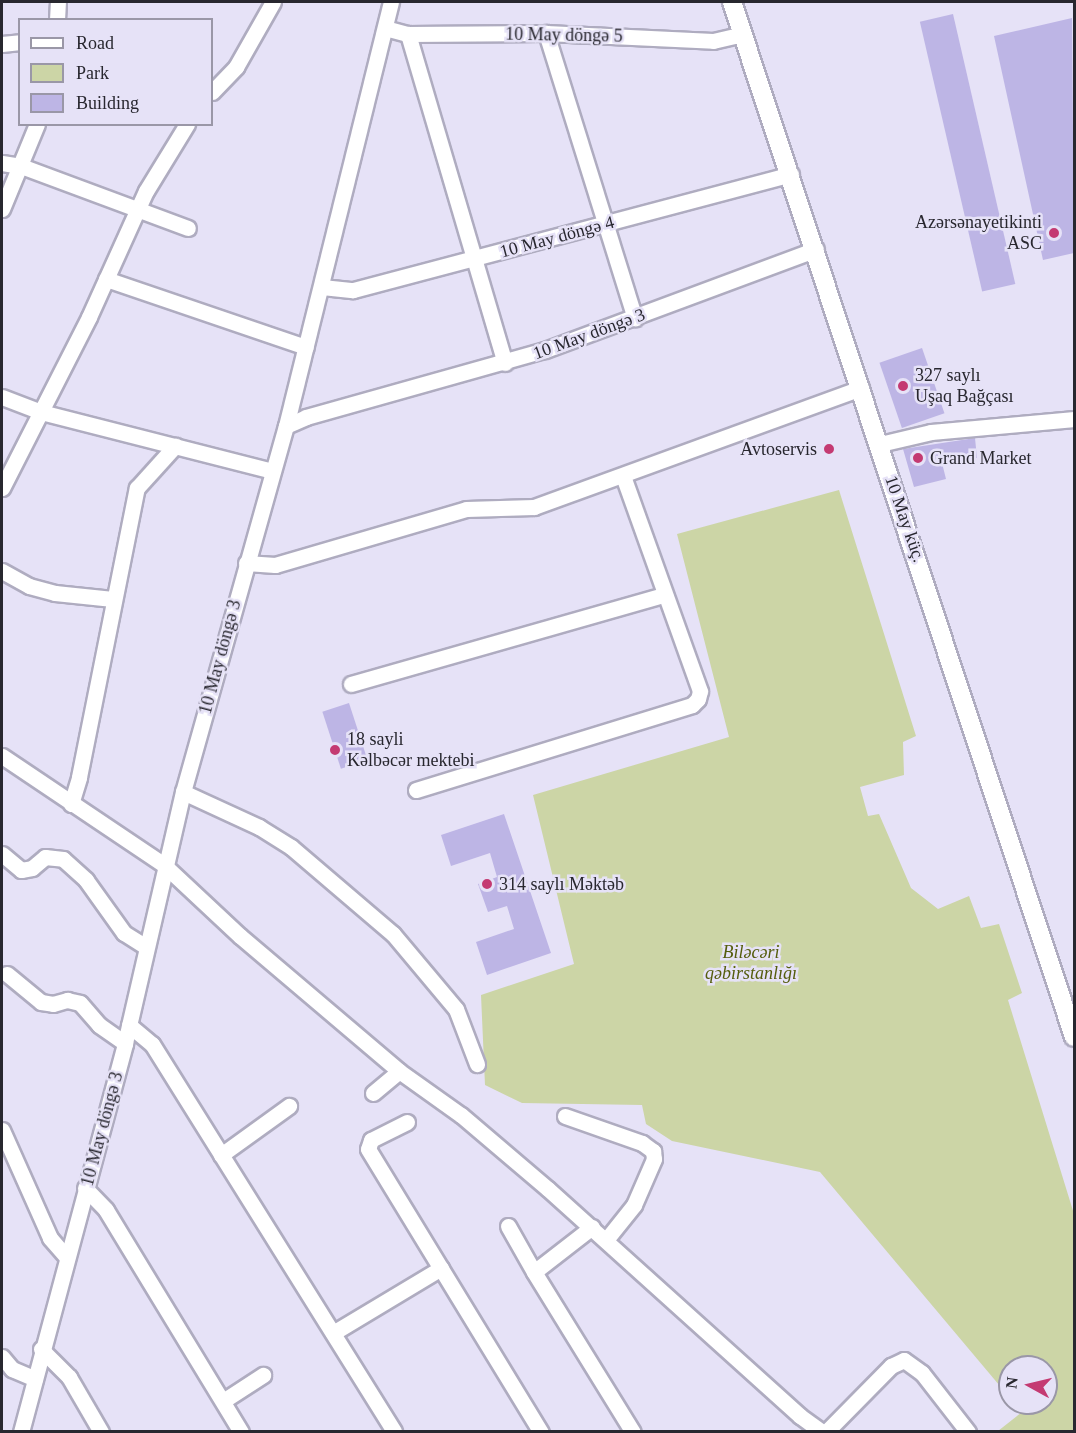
<!DOCTYPE html>
<meta charset="utf-8">
<style>
body{margin:0}
#map{position:relative;width:1076px;height:1433px;overflow:hidden;background:#e6e2f7;font-family:Georgia,serif}
div>[style]{position:absolute}
.green>*{inset:0;background:#ccd5a6}
.building>*{inset:0;background:#bdb5e5;transform-origin:0 0}
.roads{filter:drop-shadow(2px 0 #afacc0) drop-shadow(-2px 0 #afacc0) drop-shadow(0 2px #afacc0) drop-shadow(0 -2px #afacc0)}
.minor>*{height:15px;margin:-7.5px;padding:0 7.5px;transform-origin:7.5px;border-radius:7.5px;background:#fff}
.major>*{height:18px;margin:-9px;padding:0 9px;transform-origin:9px;border-radius:9px;background:#fff}
.dots>*{width:16px;height:16px;translate:-50% -50%;box-sizing:border-box;border:3px solid #e6e2f7;border-radius:50%}
span{translate:-50% -50%;white-space:nowrap;text-align:center;line-height:1.15;-webkit-text-stroke:5px #e6e2f7;paint-order:stroke}
.street-label{font-size:18px;color:#28272f}
.poi-label{font-size:18px;color:#28272f}
.right{translate:-100% -50%;text-align:right}
.left{translate:0 -50%;text-align:left}
.park-label{font-size:18px;color:#555d0d;font-style:italic}
.frame{position:absolute;inset:0;border:3px solid #28272f;pointer-events:none}
.legend{position:absolute;left:18px;top:18px;width:195px;height:108px;box-sizing:border-box;background:#e6e2f7;border:2px solid #9a97a7;margin:0;padding:8px 10px;list-style:none;font-size:18px;color:#28272f}
.legend li{display:flex;align-items:center;gap:12px;height:30px}
.legend b{width:30px;border:2px solid #9a97a7}
.north{position:absolute;left:998px;top:1355px;width:60px;height:60px;box-sizing:border-box;background:#e6e2f7;border:2px solid #9a97a7;border-radius:50%;rotate:278deg;font-size:16px;font-weight:700;line-height:24px;text-align:center;color:#28272f}
.north::after{content:'';display:block;margin:auto;width:21px;height:27px;background:#c43a72;clip-path:polygon(50% 0,100% 100%,50% 72%,0 100%)}
</style>
<div id="map">
<div class="green">
<i style="clip-path:polygon(839px 490px,916px 736px,903px 742px,904px 775px,860px 787px,868px 816px,879px 814px,911px 888px,938px 909px,969px 896px,981px 928px,999px 924px,1022px 993px,1008px 1000px,1074px 1214px,1074px 1431px,998px 1431px,1022px 1412px,1014px 1403px,1046px 1403px,1046px 1367px,1010px 1367px,1010px 1398px,820px 1172px,672px 1141px,646px 1124px,642px 1105px,522px 1103px,485px 1085px,481px 995px,574px 964px,533px 795px,729px 737px,677px 534px)"></i>
</div>
<div class="building">
<i style="left:953px;top:14px;width:277px;height:34px;rotate:77deg"></i>
<i style="clip-path:polygon(1072px 18px,1074px 253px,1043px 260px,994px 36px)"></i>
<i style="left:922px;top:348px;width:69px;height:45px;rotate:71deg"></i>
<i style="clip-path:polygon(975px 438px,977px 458px,942px 463px,946px 479px,914px 487px,903px 449px)"></i>
<i style="left:349px;top:703px;width:60px;height:28px;rotate:72deg"></i>
<i style="clip-path:polygon(504px 814px,551px 953px,487px 975px,476px 942px,514px 929px,507px 906px,488px 912px,478px 884px,497px 877px,490px 853px,451px 866px,441px 835px)"></i>
</div>
<div class="roads">
<div class="minor">
<i style="left:57px;top:20px;width:18px;rotate:-87deg"></i>
<i style="left:385px;top:28px;width:24px;rotate:15deg"></i>
<i style="left:408px;top:34px;width:138px;rotate:-0.4deg"></i>
<i style="left:546px;top:33px;width:167px;rotate:2.7deg"></i>
<i style="left:713px;top:41px;width:31px;rotate:-13deg"></i>
<i style="left:546px;top:33px;width:299px;rotate:72.7deg"></i>
<i style="left:408px;top:34px;width:343px;rotate:73.6deg"></i>
<i style="left:2px;top:44px;width:18px;rotate:-6deg"></i>
<i style="left:212px;top:92px;width:35px;rotate:-46deg"></i>
<i style="left:236px;top:67px;width:75px;rotate:-60.4deg"></i>
<i style="left:2px;top:163px;width:19px;rotate:9deg"></i>
<i style="left:21px;top:166px;width:178px;rotate:20.4deg"></i>
<i style="left:2px;top:209px;width:92px;rotate:-67.6deg"></i>
<i style="left:106px;top:279px;width:211px;rotate:18.8deg"></i>
<i style="left:322px;top:287px;width:31px;rotate:6deg"></i>
<i style="left:353px;top:290px;width:453px;rotate:-14.8deg"></i>
<i style="left:2px;top:397px;width:42px;rotate:21deg"></i>
<i style="left:41px;top:412px;width:238px;rotate:14.3deg"></i>
<i style="left:286px;top:426px;width:437px;rotate:-76.1deg"></i>
<i style="left:880px;top:444px;width:52px;rotate:-13.2deg"></i>
<i style="left:931px;top:432px;width:144px;rotate:-5.2deg"></i>
<i style="left:2px;top:488px;width:192px;rotate:-63deg"></i>
<i style="left:89px;top:317px;width:138px;rotate:-65.7deg"></i>
<i style="left:146px;top:191px;width:79px;rotate:-58.5deg"></i>
<i style="left:246px;top:563px;width:29px;rotate:4deg"></i>
<i style="left:275px;top:565px;width:199px;rotate:-16.3deg"></i>
<i style="left:466px;top:509px;width:68px;rotate:-1.7deg"></i>
<i style="left:534px;top:507px;width:348px;rotate:-20deg"></i>
<i style="left:2px;top:571px;width:31px;rotate:29deg"></i>
<i style="left:29px;top:586px;width:27px;rotate:15deg"></i>
<i style="left:55px;top:593px;width:58px;rotate:5.9deg"></i>
<i style="left:351px;top:684px;width:325px;rotate:-15.9deg"></i>
<i style="left:2px;top:756px;width:195px;rotate:33.9deg"></i>
<i style="left:164px;top:865px;width:104px;rotate:43.1deg"></i>
<i style="left:240px;top:936px;width:209px;rotate:40.3deg"></i>
<i style="left:399px;top:1071px;width:76px;rotate:35.4deg"></i>
<i style="left:461px;top:1115px;width:114px;rotate:40.4deg"></i>
<i style="left:548px;top:1189px;width:339px;rotate:42deg"></i>
<i style="left:800px;top:1416px;width:27px;rotate:36deg"></i>
<i style="left:416px;top:790px;width:289px;rotate:-17.1deg"></i>
<i style="left:692px;top:705px;width:8px;rotate:-45deg"></i>
<i style="left:698px;top:699px;width:8px;rotate:-76deg"></i>
<i style="left:700px;top:691px;width:228px;rotate:-109.7deg"></i>
<i style="left:183px;top:792px;width:84px;rotate:24.7deg"></i>
<i style="left:259px;top:827px;width:38px;rotate:32deg"></i>
<i style="left:291px;top:847px;width:134px;rotate:40.5deg"></i>
<i style="left:393px;top:934px;width:98px;rotate:50deg"></i>
<i style="left:456px;top:1009px;width:59px;rotate:69.1deg"></i>
<i style="left:71px;top:804px;width:28px;rotate:-73deg"></i>
<i style="left:79px;top:777px;width:295px;rotate:-78.7deg"></i>
<i style="left:137px;top:488px;width:57px;rotate:-47.9deg"></i>
<i style="left:2px;top:854px;width:25px;rotate:40deg"></i>
<i style="left:21px;top:870px;width:11px;rotate:-10deg"></i>
<i style="left:32px;top:868px;width:17px;rotate:-40deg"></i>
<i style="left:45px;top:857px;width:18px;rotate:6deg"></i>
<i style="left:63px;top:859px;width:31px;rotate:42deg"></i>
<i style="left:86px;top:880px;width:65px;rotate:54.4deg"></i>
<i style="left:124px;top:933px;width:26px;rotate:32deg"></i>
<i style="left:7px;top:974px;width:44px;rotate:39.5deg"></i>
<i style="left:41px;top:1002px;width:12px;rotate:9deg"></i>
<i style="left:53px;top:1004px;width:15px;rotate:-16deg"></i>
<i style="left:67px;top:1000px;width:13px;rotate:13deg"></i>
<i style="left:80px;top:1003px;width:29px;rotate:49deg"></i>
<i style="left:99px;top:1025px;width:32px;rotate:35deg"></i>
<i style="left:129px;top:1025px;width:30px;rotate:40deg"></i>
<i style="left:152px;top:1044px;width:457px;rotate:58deg"></i>
<i style="left:373px;top:1093px;width:34px;rotate:-40deg"></i>
<i style="left:565px;top:1116px;width:82px;rotate:19.3deg"></i>
<i style="left:642px;top:1143px;width:14px;rotate:36deg"></i>
<i style="left:653px;top:1151px;width:8px;rotate:83deg"></i>
<i style="left:654px;top:1159px;width:50px;rotate:113.5deg"></i>
<i style="left:634px;top:1205px;width:45px;rotate:128.7deg"></i>
<i style="left:407px;top:1122px;width:40px;rotate:153.4deg"></i>
<i style="left:371px;top:1140px;width:9px;rotate:108deg"></i>
<i style="left:368px;top:1149px;width:332px;rotate:58.6deg"></i>
<i style="left:2px;top:1130px;width:118px;rotate:66deg"></i>
<i style="left:50px;top:1238px;width:23px;rotate:49deg"></i>
<i style="left:221px;top:1155px;width:84px;rotate:-35.8deg"></i>
<i style="left:85px;top:1188px;width:30px;rotate:46deg"></i>
<i style="left:106px;top:1210px;width:260px;rotate:58.7deg"></i>
<i style="left:508px;top:1226px;width:53px;rotate:60.5deg"></i>
<i style="left:592px;top:1227px;width:73px;rotate:142.2deg"></i>
<i style="left:534px;top:1272px;width:188px;rotate:58.3deg"></i>
<i style="left:333px;top:1333px;width:126px;rotate:-31deg"></i>
<i style="left:41px;top:1349px;width:40px;rotate:45deg"></i>
<i style="left:69px;top:1377px;width:64px;rotate:59.8deg"></i>
<i style="left:2px;top:1357px;width:16px;rotate:50deg"></i>
<i style="left:12px;top:1369px;width:25px;rotate:23deg"></i>
<i style="left:223px;top:1401px;width:48px;rotate:-33deg"></i>
<i style="left:21px;top:1432px;width:403px;rotate:-75deg"></i>
<i style="left:125px;top:1043px;width:258px;rotate:-77deg"></i>
<i style="left:183px;top:792px;width:380px;rotate:-74.3deg"></i>
<i style="left:286px;top:426px;width:22px;rotate:-24deg"></i>
<i style="left:306px;top:417px;width:248px;rotate:-15.7deg"></i>
<i style="left:545px;top:350px;width:289px;rotate:-20.4deg"></i>
<i style="left:826px;top:1432px;width:93px;rotate:-45.4deg"></i>
<i style="left:891px;top:1366px;width:14px;rotate:-25deg"></i>
<i style="left:904px;top:1360px;width:22px;rotate:36deg"></i>
<i style="left:922px;top:1373px;width:75px;rotate:52.1deg"></i>
</div>
<div class="major">
<i style="left:732px;top:2px;width:1090px;rotate:71.71deg"></i>
</div>
</div>
<div class="dots">
<i style="left:1054px;top:233px;background:#c43a72"></i>
<i style="left:903px;top:386px;background:#c43a72"></i>
<i style="left:829px;top:449px;background:#c43a72"></i>
<i style="left:918px;top:458px;background:#c43a72"></i>
<i style="left:335px;top:750px;background:#c43a72"></i>
<i style="left:487px;top:884px;background:#c43a72"></i>
</div>
<div class="street-label">
<span style="left:564px;top:35px;rotate:1deg">10 May döngə 5</span>
<span style="left:557px;top:237px;rotate:-15deg">10 May döngə 4</span>
<span style="left:589px;top:334px;rotate:-20deg">10 May döngə 3</span>
<span style="left:905px;top:519px;rotate:71deg">10 May küç.</span>
<span style="left:220px;top:657px;rotate:-75deg">10 May döngə 3</span>
<span style="left:102px;top:1129px;rotate:-75deg">10 May döngə 3</span>
</div>
<div class="poi-label">
<span class="right" style="left:1042px;top:233px">Azərsənayetikinti<br>ASC</span>
<span class="left" style="left:915px;top:386px">327 saylı<br>Uşaq Bağçası</span>
<span class="right" style="left:817px;top:449px">Avtoservis</span>
<span class="left" style="left:930px;top:458px">Grand Market</span>
<span class="left" style="left:347px;top:750px">18 sayli<br>Kəlbəcər mektebi</span>
<span class="left" style="left:499px;top:884px">314 saylı Məktəb</span>
</div>
<div class="park-label">
<span style="left:751px;top:963px">Biləcəri<br>qəbirstanlığı</span>
</div>
<div class="frame"></div>
<ul class="legend">
<li><b style="height:8px;background:#fff"></b>Road</li>
<li><b style="height:16px;background:#ccd5a6"></b>Park</li>
<li><b style="height:16px;background:#bdb5e5"></b>Building</li>
</ul>
<div class="north">N</div>
</div>
